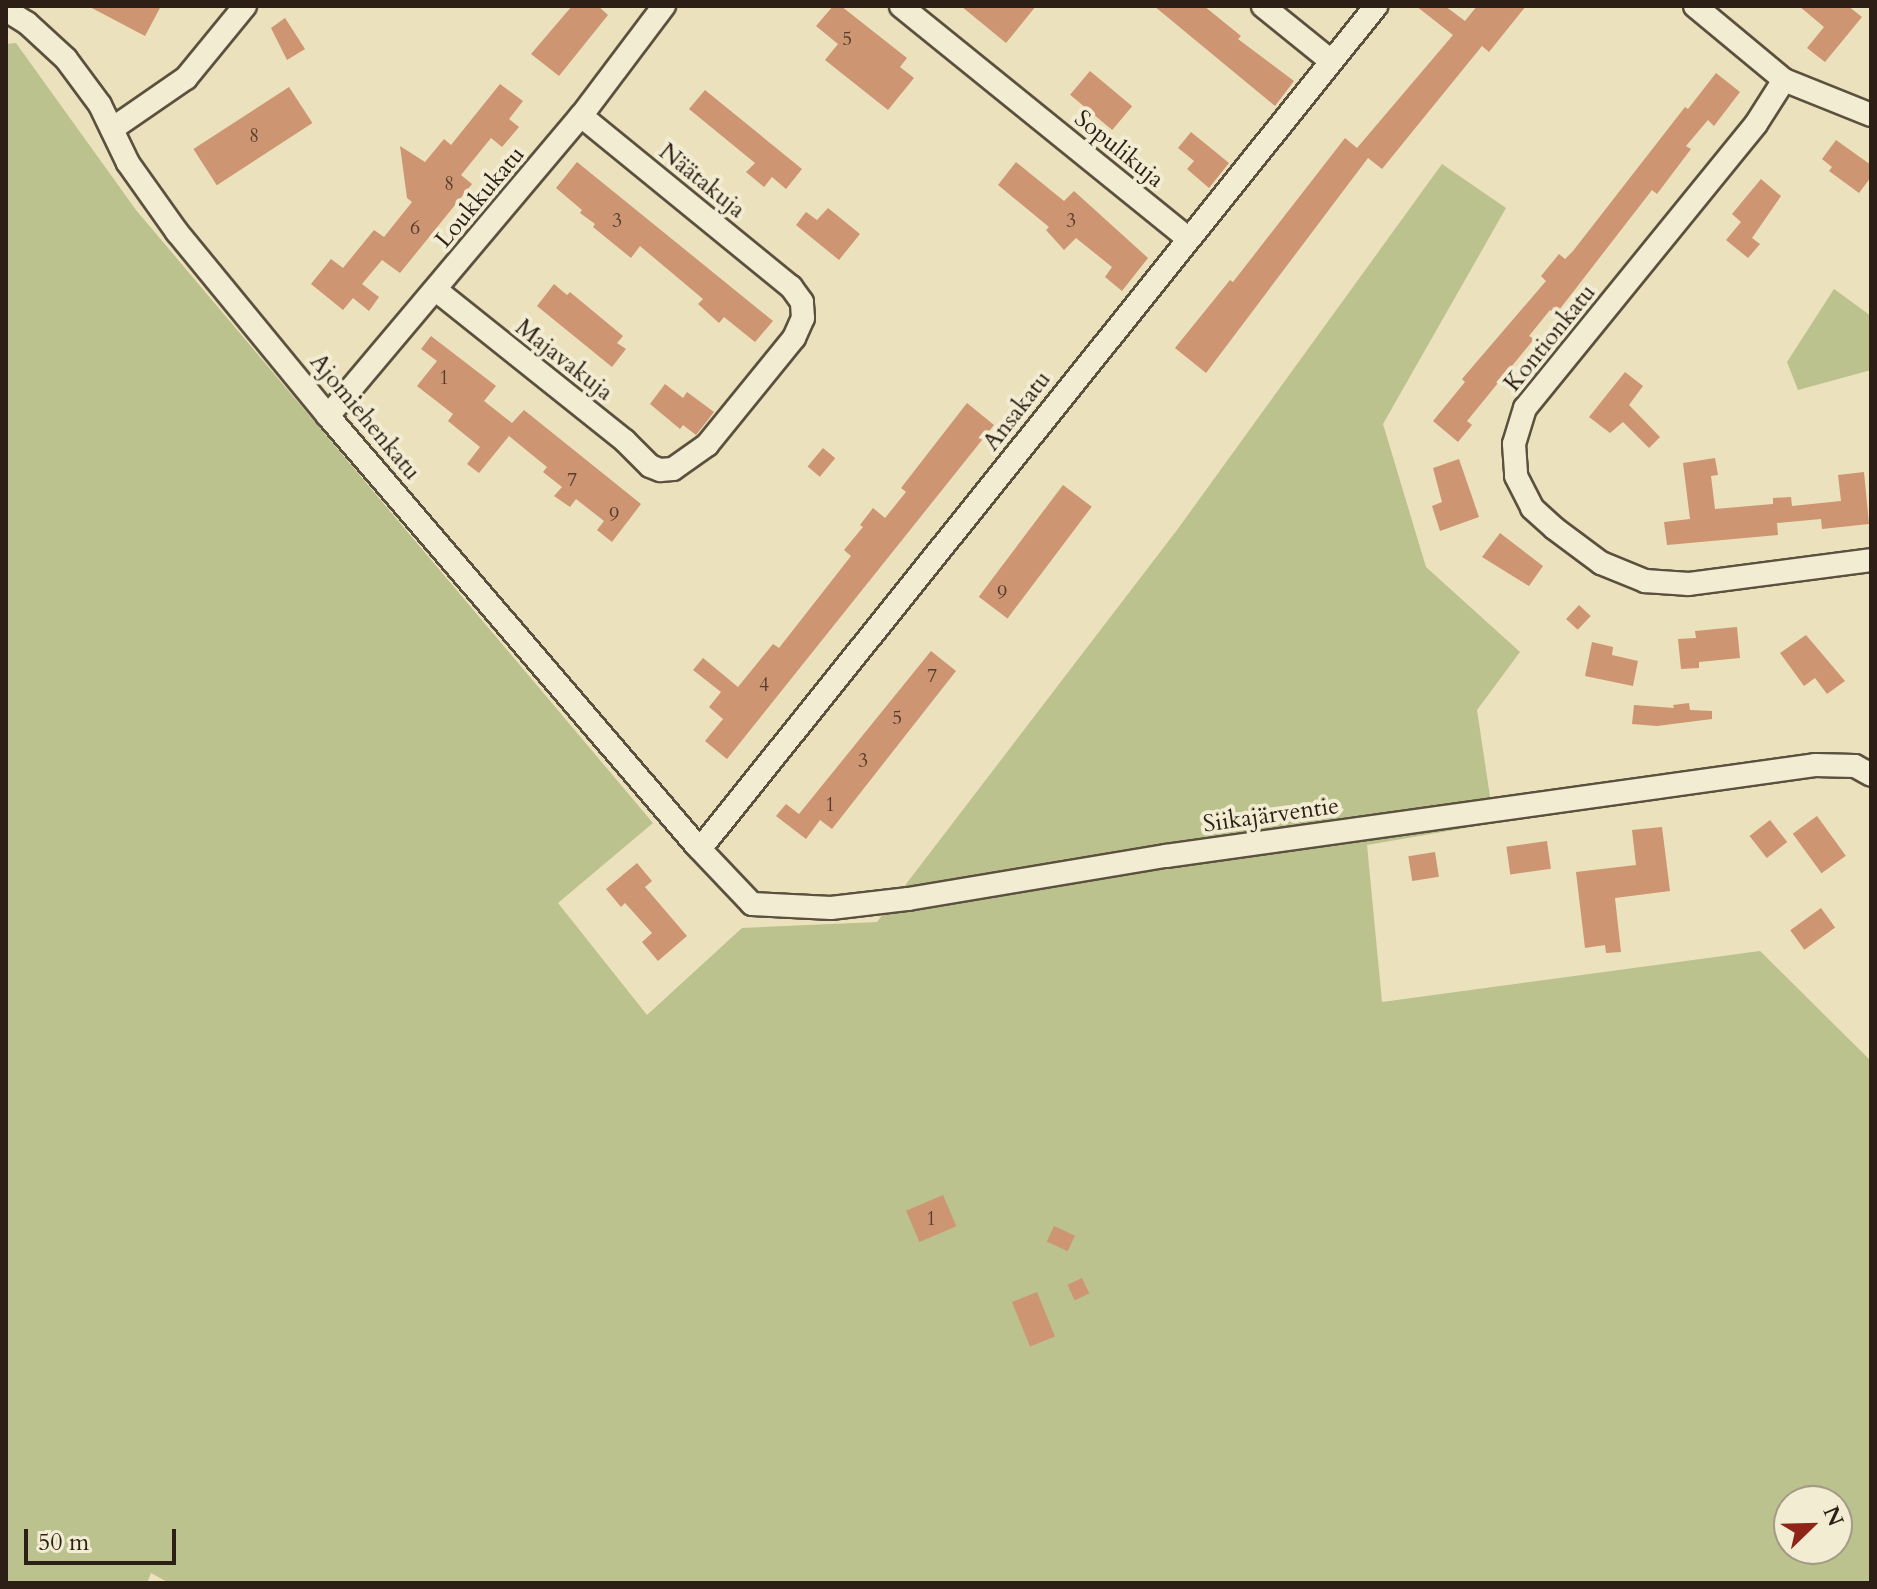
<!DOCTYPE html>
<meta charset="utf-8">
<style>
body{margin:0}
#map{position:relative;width:1877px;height:1589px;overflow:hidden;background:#ebe1bc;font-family:Cardo,serif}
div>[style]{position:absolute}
.green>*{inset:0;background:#bbc28e}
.building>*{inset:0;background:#cd9572;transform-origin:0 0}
.roads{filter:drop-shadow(2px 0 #5c503f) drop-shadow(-2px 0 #5c503f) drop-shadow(0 2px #5c503f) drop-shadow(0 -2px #5c503f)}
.minor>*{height:22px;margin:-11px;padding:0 11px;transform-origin:11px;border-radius:11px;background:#f2ecd3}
span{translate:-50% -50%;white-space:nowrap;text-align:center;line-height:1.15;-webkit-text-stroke:8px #f2ecd3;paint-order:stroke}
.number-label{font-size:20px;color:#553c2c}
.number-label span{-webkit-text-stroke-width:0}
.street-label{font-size:24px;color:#2d1f15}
.frame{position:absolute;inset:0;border:8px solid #2d1f15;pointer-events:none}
.north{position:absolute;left:1773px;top:1485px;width:80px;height:80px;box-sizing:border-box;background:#f2ecd3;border:2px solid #a39a87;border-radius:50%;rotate:67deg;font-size:22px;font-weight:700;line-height:32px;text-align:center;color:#2d1f15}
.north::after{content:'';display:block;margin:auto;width:28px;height:36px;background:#8f2418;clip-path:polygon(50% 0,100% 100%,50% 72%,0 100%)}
.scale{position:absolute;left:24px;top:1529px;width:152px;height:36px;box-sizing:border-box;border:4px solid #2d1f15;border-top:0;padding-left:10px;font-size:24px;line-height:28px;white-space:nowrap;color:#2d1f15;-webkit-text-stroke:6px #f2ecd3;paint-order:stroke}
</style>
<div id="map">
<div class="green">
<i style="clip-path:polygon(evenodd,16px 43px,136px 210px,653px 823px,558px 903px,647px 1015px,742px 928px,877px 922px,1177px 530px,1442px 164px,1506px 208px,1383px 424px,1426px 567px,1520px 652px,1477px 710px,1494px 823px,1367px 845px,1382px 1002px,1760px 951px,1871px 1061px,1871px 1583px,169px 1583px,151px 1573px,147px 1583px,6px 1583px,6px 44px,16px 43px,1789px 1501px,1837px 1501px,1837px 1549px,1789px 1549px,1789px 1501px)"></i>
<i style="clip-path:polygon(1834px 289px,1871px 316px,1871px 370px,1798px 390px,1787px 362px)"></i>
</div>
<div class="building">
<i style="clip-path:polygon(88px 6px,161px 6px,145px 36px)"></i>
<i style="clip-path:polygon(572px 6px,598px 6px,608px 15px,559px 76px,531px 54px)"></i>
<i style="clip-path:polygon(833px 6px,841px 6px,907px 58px,900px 67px,914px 78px,888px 110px,825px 60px,838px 44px,816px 26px)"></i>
<i style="clip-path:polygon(961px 6px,1036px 6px,1006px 43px)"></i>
<i style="clip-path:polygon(1154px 6px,1204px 6px,1241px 36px,1238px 39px,1294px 81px,1275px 106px)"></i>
<i style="clip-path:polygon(1416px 6px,1445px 6px,1465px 21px,1477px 6px,1526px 6px,1489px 52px,1482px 46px,1382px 169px,1368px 158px,1206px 373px,1175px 348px,1230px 280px,1233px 282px,1345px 138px,1357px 148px,1453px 35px)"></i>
<i style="clip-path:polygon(1799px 6px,1848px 6px,1862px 17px,1825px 62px,1807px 48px,1824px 27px)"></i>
<i style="clip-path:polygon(285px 18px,305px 49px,287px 60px,271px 28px)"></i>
<i style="left:1090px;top:71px;width:55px;height:31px;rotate:40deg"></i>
<i style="clip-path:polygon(1716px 73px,1740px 92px,1714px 126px,1708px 120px,1686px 146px,1691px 149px,1657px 194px,1652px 190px,1556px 314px,1550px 310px,1529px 336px,1534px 339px,1467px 421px,1472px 425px,1458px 442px,1433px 421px,1465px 382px,1462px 379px,1546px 281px,1541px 276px,1559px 254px,1565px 259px,1573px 251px,1685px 107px,1688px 109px)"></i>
<i style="clip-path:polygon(500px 84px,523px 101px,509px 119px,519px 127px,502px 147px,491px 138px,461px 175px,472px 184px,400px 273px,382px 260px,362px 284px,379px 297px,369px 311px,353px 298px,343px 310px,311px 284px,331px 259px,343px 268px,374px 230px,384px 237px,412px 202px,407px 198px,400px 146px,425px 162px,444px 139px,451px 145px)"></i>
<i style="left:289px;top:87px;width:43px;height:114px;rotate:57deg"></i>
<i style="clip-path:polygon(705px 90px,802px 169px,786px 189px,772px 177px,764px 187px,746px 172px,755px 163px,689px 109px)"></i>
<i style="clip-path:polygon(1191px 132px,1229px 163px,1209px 188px,1187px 169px,1194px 161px,1178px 148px)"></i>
<i style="clip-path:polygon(1836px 140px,1871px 165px,1871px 177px,1859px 193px,1829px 171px,1832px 167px,1822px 159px)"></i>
<i style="clip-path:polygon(577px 162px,773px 321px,755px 342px,724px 317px,719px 323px,698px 304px,703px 299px,640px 246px,631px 258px,593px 227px,595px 224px,580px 213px,582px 210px,556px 188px)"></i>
<i style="clip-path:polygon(1016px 162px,1064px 201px,1074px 191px,1148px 258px,1122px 291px,1105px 277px,1112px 267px,1076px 238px,1064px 250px,1046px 230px,1049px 227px,998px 185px)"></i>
<i style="clip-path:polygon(1761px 179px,1781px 196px,1752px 238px,1760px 244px,1748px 258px,1726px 240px,1741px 222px,1732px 214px)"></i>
<i style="clip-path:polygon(828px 208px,860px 234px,839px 260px,796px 225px,806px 212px,817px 220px)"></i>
<i style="clip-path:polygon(554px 284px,567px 295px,570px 292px,623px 336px,617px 343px,626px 349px,612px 367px,537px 306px)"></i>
<i style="clip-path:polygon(431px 336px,496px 386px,484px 401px,512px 423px,524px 410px,641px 504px,612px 542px,597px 530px,604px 521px,576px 499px,570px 507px,554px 496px,562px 487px,543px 472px,547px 467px,509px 436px,479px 473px,467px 464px,480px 447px,448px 421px,453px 414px,417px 386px,437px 361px,421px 349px)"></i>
<i style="clip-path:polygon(1625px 372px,1643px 386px,1629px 405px,1660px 437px,1649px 448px,1623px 422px,1610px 433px,1589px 417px)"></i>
<i style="clip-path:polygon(665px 384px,683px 398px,687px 392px,714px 412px,696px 435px,683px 425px,680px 429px,650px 404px)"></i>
<i style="clip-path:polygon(967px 403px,994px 425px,727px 759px,705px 741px,723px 719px,709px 707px,721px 692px,693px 670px,703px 658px,738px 687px,773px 644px,779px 648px,851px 556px,844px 550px,863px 527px,860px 525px,873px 508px,885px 518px,906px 492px,901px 488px)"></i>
<i style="left:823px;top:448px;width:16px;height:24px;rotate:40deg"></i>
<i style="clip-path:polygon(1715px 458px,1718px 475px,1711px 476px,1715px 509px,1773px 504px,1773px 498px,1791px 497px,1792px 506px,1841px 501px,1838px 475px,1864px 472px,1869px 524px,1822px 529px,1821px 519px,1777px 523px,1778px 535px,1667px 545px,1664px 522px,1690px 519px,1683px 463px)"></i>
<i style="clip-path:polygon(1459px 459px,1479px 517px,1440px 531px,1432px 506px,1442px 502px,1433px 468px)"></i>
<i style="left:1063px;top:485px;width:36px;height:140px;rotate:37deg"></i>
<i style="clip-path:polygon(1500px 533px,1543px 566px,1529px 586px,1482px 557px)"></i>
<i style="left:1579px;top:605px;width:16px;height:19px;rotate:43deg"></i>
<i style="clip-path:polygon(1737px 627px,1740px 658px,1699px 662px,1699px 668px,1681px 669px,1678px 639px,1696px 638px,1695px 631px)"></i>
<i style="clip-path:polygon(1806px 635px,1845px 681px,1827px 694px,1815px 678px,1804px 686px,1780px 653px)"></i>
<i style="clip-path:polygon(1592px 642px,1613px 647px,1612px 655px,1638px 661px,1633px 686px,1585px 676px)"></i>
<i style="clip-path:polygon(931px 651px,956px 671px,832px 829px,820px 820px,806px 839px,776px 816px,786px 804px,799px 814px)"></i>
<i style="clip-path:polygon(1689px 703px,1690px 710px,1712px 711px,1712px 719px,1657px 726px,1632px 724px,1634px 705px,1674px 708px,1673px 705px)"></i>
<i style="left:1817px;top:816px;width:49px;height:30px;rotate:54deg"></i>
<i style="left:1770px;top:820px;width:28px;height:26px;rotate:52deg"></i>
<i style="clip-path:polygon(1662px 827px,1670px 891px,1615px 898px,1621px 952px,1606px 953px,1605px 945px,1585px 948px,1576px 872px,1636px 865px,1632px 830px)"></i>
<i style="left:1547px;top:841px;width:28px;height:41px;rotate:82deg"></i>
<i style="left:1435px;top:852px;width:25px;height:27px;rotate:81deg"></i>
<i style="clip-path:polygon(637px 863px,652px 881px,645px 887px,687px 936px,658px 961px,642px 942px,652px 933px,625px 903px,621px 907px,606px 889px)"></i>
<i style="left:1821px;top:908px;width:24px;height:38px;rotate:54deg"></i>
<i style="left:943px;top:1195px;width:34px;height:40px;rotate:67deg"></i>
<i style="left:1054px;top:1226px;width:23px;height:17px;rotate:25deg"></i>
<i style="left:1082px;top:1278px;width:17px;height:16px;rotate:65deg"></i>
<i style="left:1037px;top:1292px;width:48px;height:27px;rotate:68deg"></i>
</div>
<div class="roads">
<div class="minor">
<i style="left:901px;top:6px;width:369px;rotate:39deg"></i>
<i style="left:1263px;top:6px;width:87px;rotate:39deg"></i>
<i style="left:1695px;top:6px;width:116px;rotate:39.7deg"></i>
<i style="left:1784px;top:80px;width:94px;rotate:21.9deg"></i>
<i style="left:6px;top:10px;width:25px;rotate:32deg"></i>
<i style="left:27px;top:23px;width:53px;rotate:42.7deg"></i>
<i style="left:66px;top:59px;width:57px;rotate:53.5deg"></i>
<i style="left:100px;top:105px;width:64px;rotate:64.2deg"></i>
<i style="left:128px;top:163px;width:85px;rotate:54.6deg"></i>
<i style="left:177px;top:232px;width:238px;rotate:50.6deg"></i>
<i style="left:328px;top:416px;width:567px;rotate:49.37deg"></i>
<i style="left:697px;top:846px;width:80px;rotate:46.5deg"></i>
<i style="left:752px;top:904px;width:79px;rotate:2.9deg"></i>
<i style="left:831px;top:908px;width:78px;rotate:-6.7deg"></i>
<i style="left:908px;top:899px;width:262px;rotate:-9.5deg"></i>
<i style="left:1166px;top:856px;width:655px;rotate:-7.98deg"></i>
<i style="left:1815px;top:765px;width:40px;rotate:1.4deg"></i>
<i style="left:1855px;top:766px;width:18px;rotate:29deg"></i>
<i style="left:1784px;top:80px;width:52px;rotate:122.5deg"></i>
<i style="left:1756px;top:124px;width:366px;rotate:129.1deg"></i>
<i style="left:1525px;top:408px;width:38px;rotate:107deg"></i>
<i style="left:1514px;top:444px;width:32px;rotate:86deg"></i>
<i style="left:1516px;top:476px;width:36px;rotate:63deg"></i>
<i style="left:1532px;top:508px;width:30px;rotate:42deg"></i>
<i style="left:1554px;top:528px;width:59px;rotate:36.7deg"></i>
<i style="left:1601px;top:563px;width:48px;rotate:22.2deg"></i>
<i style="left:1645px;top:581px;width:44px;rotate:3.9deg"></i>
<i style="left:1689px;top:584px;width:184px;rotate:-7.5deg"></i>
<i style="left:112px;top:129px;width:90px;rotate:-34.6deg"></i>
<i style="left:186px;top:78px;width:93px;rotate:-50.7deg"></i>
<i style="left:436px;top:290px;width:242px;rotate:38.6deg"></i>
<i style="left:625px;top:441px;width:35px;rotate:45deg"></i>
<i style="left:650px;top:466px;width:11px;rotate:22deg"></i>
<i style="left:660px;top:470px;width:13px;rotate:-4deg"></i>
<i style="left:673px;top:469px;width:42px;rotate:-35.2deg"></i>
<i style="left:707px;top:445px;width:138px;rotate:-50.9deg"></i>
<i style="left:794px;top:338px;width:22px;rotate:-66deg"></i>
<i style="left:803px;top:318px;width:16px;rotate:-94deg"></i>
<i style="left:802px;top:302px;width:19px;rotate:-126deg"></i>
<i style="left:791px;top:287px;width:271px;rotate:-140.8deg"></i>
<i style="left:328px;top:416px;width:392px;rotate:-49.9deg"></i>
<i style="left:581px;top:116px;width:138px;rotate:-53deg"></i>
<i style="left:700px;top:849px;width:1081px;rotate:-51.27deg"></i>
</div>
</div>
<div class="number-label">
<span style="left:847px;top:38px">5</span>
<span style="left:254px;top:135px">8</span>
<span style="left:449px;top:183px">8</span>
<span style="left:617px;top:220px">3</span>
<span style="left:1071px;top:220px">3</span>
<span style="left:415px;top:227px">6</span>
<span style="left:444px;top:377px">1</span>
<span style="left:572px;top:479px">7</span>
<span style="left:614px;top:514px">9</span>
<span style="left:1002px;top:592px">9</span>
<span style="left:932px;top:675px">7</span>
<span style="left:764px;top:684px">4</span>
<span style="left:897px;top:717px">5</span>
<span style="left:863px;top:760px">3</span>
<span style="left:830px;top:804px">1</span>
<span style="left:931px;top:1218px">1</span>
</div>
<div class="street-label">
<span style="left:1119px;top:149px;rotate:39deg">Sopulikuja</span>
<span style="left:702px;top:181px;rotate:39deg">Näätakuja</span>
<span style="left:480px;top:197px;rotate:-50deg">Loukkukatu</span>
<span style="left:1550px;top:338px;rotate:-51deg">Kontionkatu</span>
<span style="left:564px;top:360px;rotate:38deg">Majavakuja</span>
<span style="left:1017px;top:411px;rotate:-52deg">Ansakatu</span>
<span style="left:365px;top:417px;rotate:50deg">Ajomiehenkatu</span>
<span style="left:1271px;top:815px;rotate:-8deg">Siikajärventie</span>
</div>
<div class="frame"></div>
<div class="north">N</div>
<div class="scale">50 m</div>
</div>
